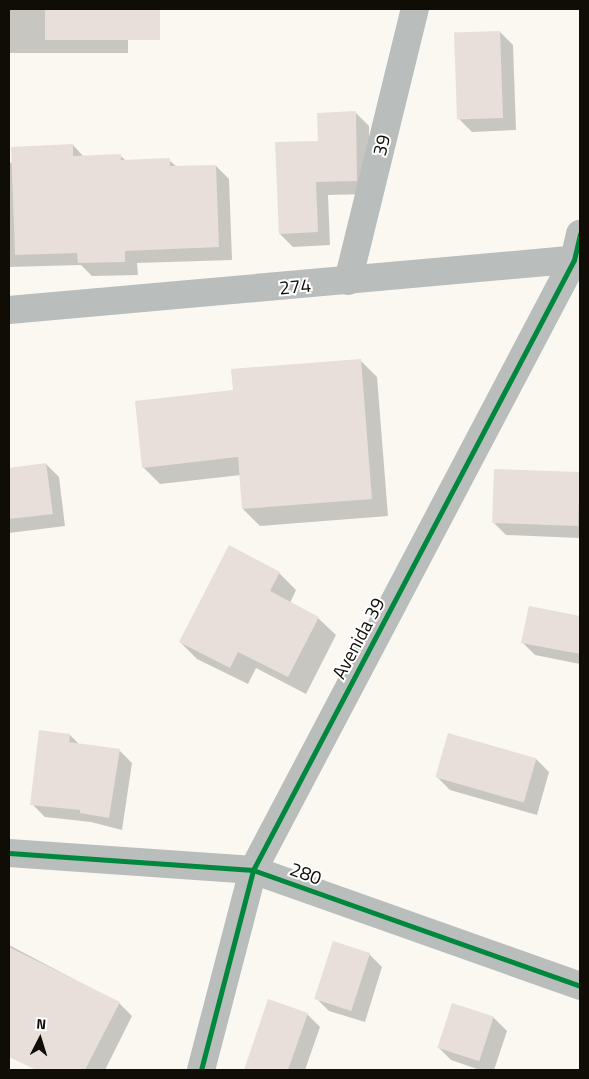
<!DOCTYPE html>
<style>
body{margin:0}
#map{position:relative;width:589px;height:1079px;overflow:hidden;background:#faf8f1;font-family:"Titillium Web",sans-serif}
div>[style]{position:absolute}
.shadow>*{inset:0;background:#0003;transform-origin:0 0}
.building>*{inset:0;background:#e8deda;transform-origin:0 0}
.minor>*{height:28px;margin:-14px;padding:0 14px;transform-origin:14px;border-radius:14px;background:#b9bdbb}
.cycleway>*{height:5px;margin:-2.5px;padding:0 2.5px;transform-origin:2.5px;border-radius:2.5px;background:#00873e}
span{translate:-50% -50%;white-space:nowrap;text-align:center;line-height:1.15;-webkit-text-stroke:4px #fff;paint-order:stroke}
.street-label{font-size:19px;color:#0f0d06}
.frame{position:absolute;inset:0;border:10px solid #0f0d06;pointer-events:none}
.north{position:absolute;left:15px;top:1014px;width:50px;height:50px;-webkit-text-stroke:4px #fff;paint-order:stroke;rotate:5deg;font-size:14px;font-weight:700;line-height:20px;text-align:center;color:#0f0d06}
.north::after{content:'';display:block;margin:auto;width:18px;height:22px;background:#0f0d06;clip-path:polygon(50% 0,100% 100%,50% 72%,0 100%)}
</style>
<div id="map">
<div class="shadow">
<i style="left:9px;top:9px;width:119px;height:44px"></i>
<i style="clip-path:polygon(500px 32px,513px 45px,516px 130px,472px 132px,459px 119px)"></i>
<i style="clip-path:polygon(356px 113px,369px 126px,369px 194px,328px 195px,330px 245px,293px 247px,280px 234px,319px 142px)"></i>
<i style="clip-path:polygon(73px 145px,84px 157px,121px 156px,126px 161px,169px 160px,177px 167px,216px 166px,229px 179px,232px 260px,137px 263px,138px 275px,92px 276px,81px 265px,9px 267px,9px 163px)"></i>
<i style="clip-path:polygon(360px 360px,377px 377px,388px 516px,260px 526px,243px 509px,241px 475px,160px 484px,143px 467px,234px 391px)"></i>
<i style="clip-path:polygon(46px 464px,59px 477px,65px 526px,9px 533px,9px 469px)"></i>
<i style="clip-path:polygon(495px 470px,580px 473px,580px 538px,506px 535px,493px 522px)"></i>
<i style="clip-path:polygon(279px 573px,296px 590px,290px 603px,318px 618px,336px 635px,306px 694px,256px 668px,248px 684px,197px 659px,180px 642px)"></i>
<i style="clip-path:polygon(529px 607px,580px 617px,580px 664px,535px 655px,522px 642px)"></i>
<i style="clip-path:polygon(70px 735px,79px 744px,119px 750px,132px 763px,122px 830px,91px 822px,45px 817px,32px 804px)"></i>
<i style="clip-path:polygon(536px 759px,549px 772px,537px 815px,450px 790px,436px 776px)"></i>
<i style="clip-path:polygon(9px 945px,119px 1003px,132px 1016px,105px 1070px,37px 1070px,9px 1052px)"></i>
<i style="clip-path:polygon(369px 954px,382px 967px,365px 1022px,329px 1011px,316px 998px)"></i>
<i style="clip-path:polygon(269px 1001px,307px 1014px,320px 1027px,305px 1070px,245px 1070px)"></i>
<i style="clip-path:polygon(453px 1004px,494px 1018px,507px 1031px,494px 1070px,480px 1070px,451px 1060px,438px 1047px)"></i>
</div>
<div class="building">
<i style="left:45px;top:9px;width:115px;height:31px"></i>
<i style="left:500px;top:31px;width:87px;height:46px;rotate:88deg"></i>
<i style="clip-path:polygon(356px 111px,357px 181px,316px 182px,318px 232px,279px 234px,275px 142px,318px 141px,317px 113px)"></i>
<i style="clip-path:polygon(73px 144px,73px 156px,121px 154px,121px 160px,170px 158px,170px 166px,216px 165px,219px 247px,125px 251px,125px 262px,78px 263px,77px 253px,15px 255px,11px 147px)"></i>
<i style="clip-path:polygon(361px 359px,372px 499px,242px 509px,238px 457px,142px 468px,135px 401px,233px 390px,231px 369px)"></i>
<i style="clip-path:polygon(46px 463px,53px 514px,9px 519px,9px 468px)"></i>
<i style="left:494px;top:469px;width:86px;height:54px;rotate:2deg"></i>
<i style="clip-path:polygon(229px 545px,280px 572px,270px 591px,319px 617px,288px 677px,238px 652px,230px 668px,179px 642px)"></i>
<i style="clip-path:polygon(529px 606px,580px 616px,580px 654px,521px 643px)"></i>
<i style="clip-path:polygon(39px 730px,70px 734px,69px 742px,120px 749px,109px 818px,80px 813px,80px 810px,30px 805px)"></i>
<i style="left:448px;top:733px;width:92px;height:46px;rotate:16deg"></i>
<i style="left:333px;top:941px;width:39px;height:61px;rotate:18deg"></i>
<i style="clip-path:polygon(9px 947px,120px 1002px,85px 1070px,36px 1070px,9px 1057px)"></i>
<i style="clip-path:polygon(268px 999px,308px 1013px,288px 1070px,244px 1070px)"></i>
<i style="left:452px;top:1003px;width:44px;height:47px;rotate:18deg"></i>
</div>
<div class="minor">
<i style="left:348px;top:281px;width:280px;rotate:-76.2deg"></i>
<i style="left:9px;top:310px;width:573px;rotate:-5.1deg"></i>
<i style="left:9px;top:853px;width:245px;rotate:4deg"></i>
<i style="left:253px;top:870px;width:347px;rotate:19.5deg"></i>
<i style="left:201px;top:1070px;width:207px;rotate:-75.4deg"></i>
<i style="left:253px;top:870px;width:689px;rotate:-62.25deg"></i>
<i style="left:574px;top:260px;width:27px;rotate:-77deg"></i>
</div>
<div class="cycleway">
<i style="left:9px;top:853px;width:245px;rotate:4deg"></i>
<i style="left:253px;top:870px;width:347px;rotate:19.5deg"></i>
<i style="left:201px;top:1070px;width:207px;rotate:-75.4deg"></i>
<i style="left:253px;top:870px;width:689px;rotate:-62.25deg"></i>
<i style="left:574px;top:260px;width:27px;rotate:-77deg"></i>
</div>
<div class="street-label">
<span style="left:381px;top:145px;rotate:-76deg">39</span>
<span style="left:295px;top:286px;rotate:-5deg">274</span>
<span style="left:358px;top:638px;rotate:-62deg">Avenida 39</span>
<span style="left:306px;top:873px;rotate:20deg">280</span>
</div>
<div class="frame"></div>
<div class="north">N</div>
</div>
